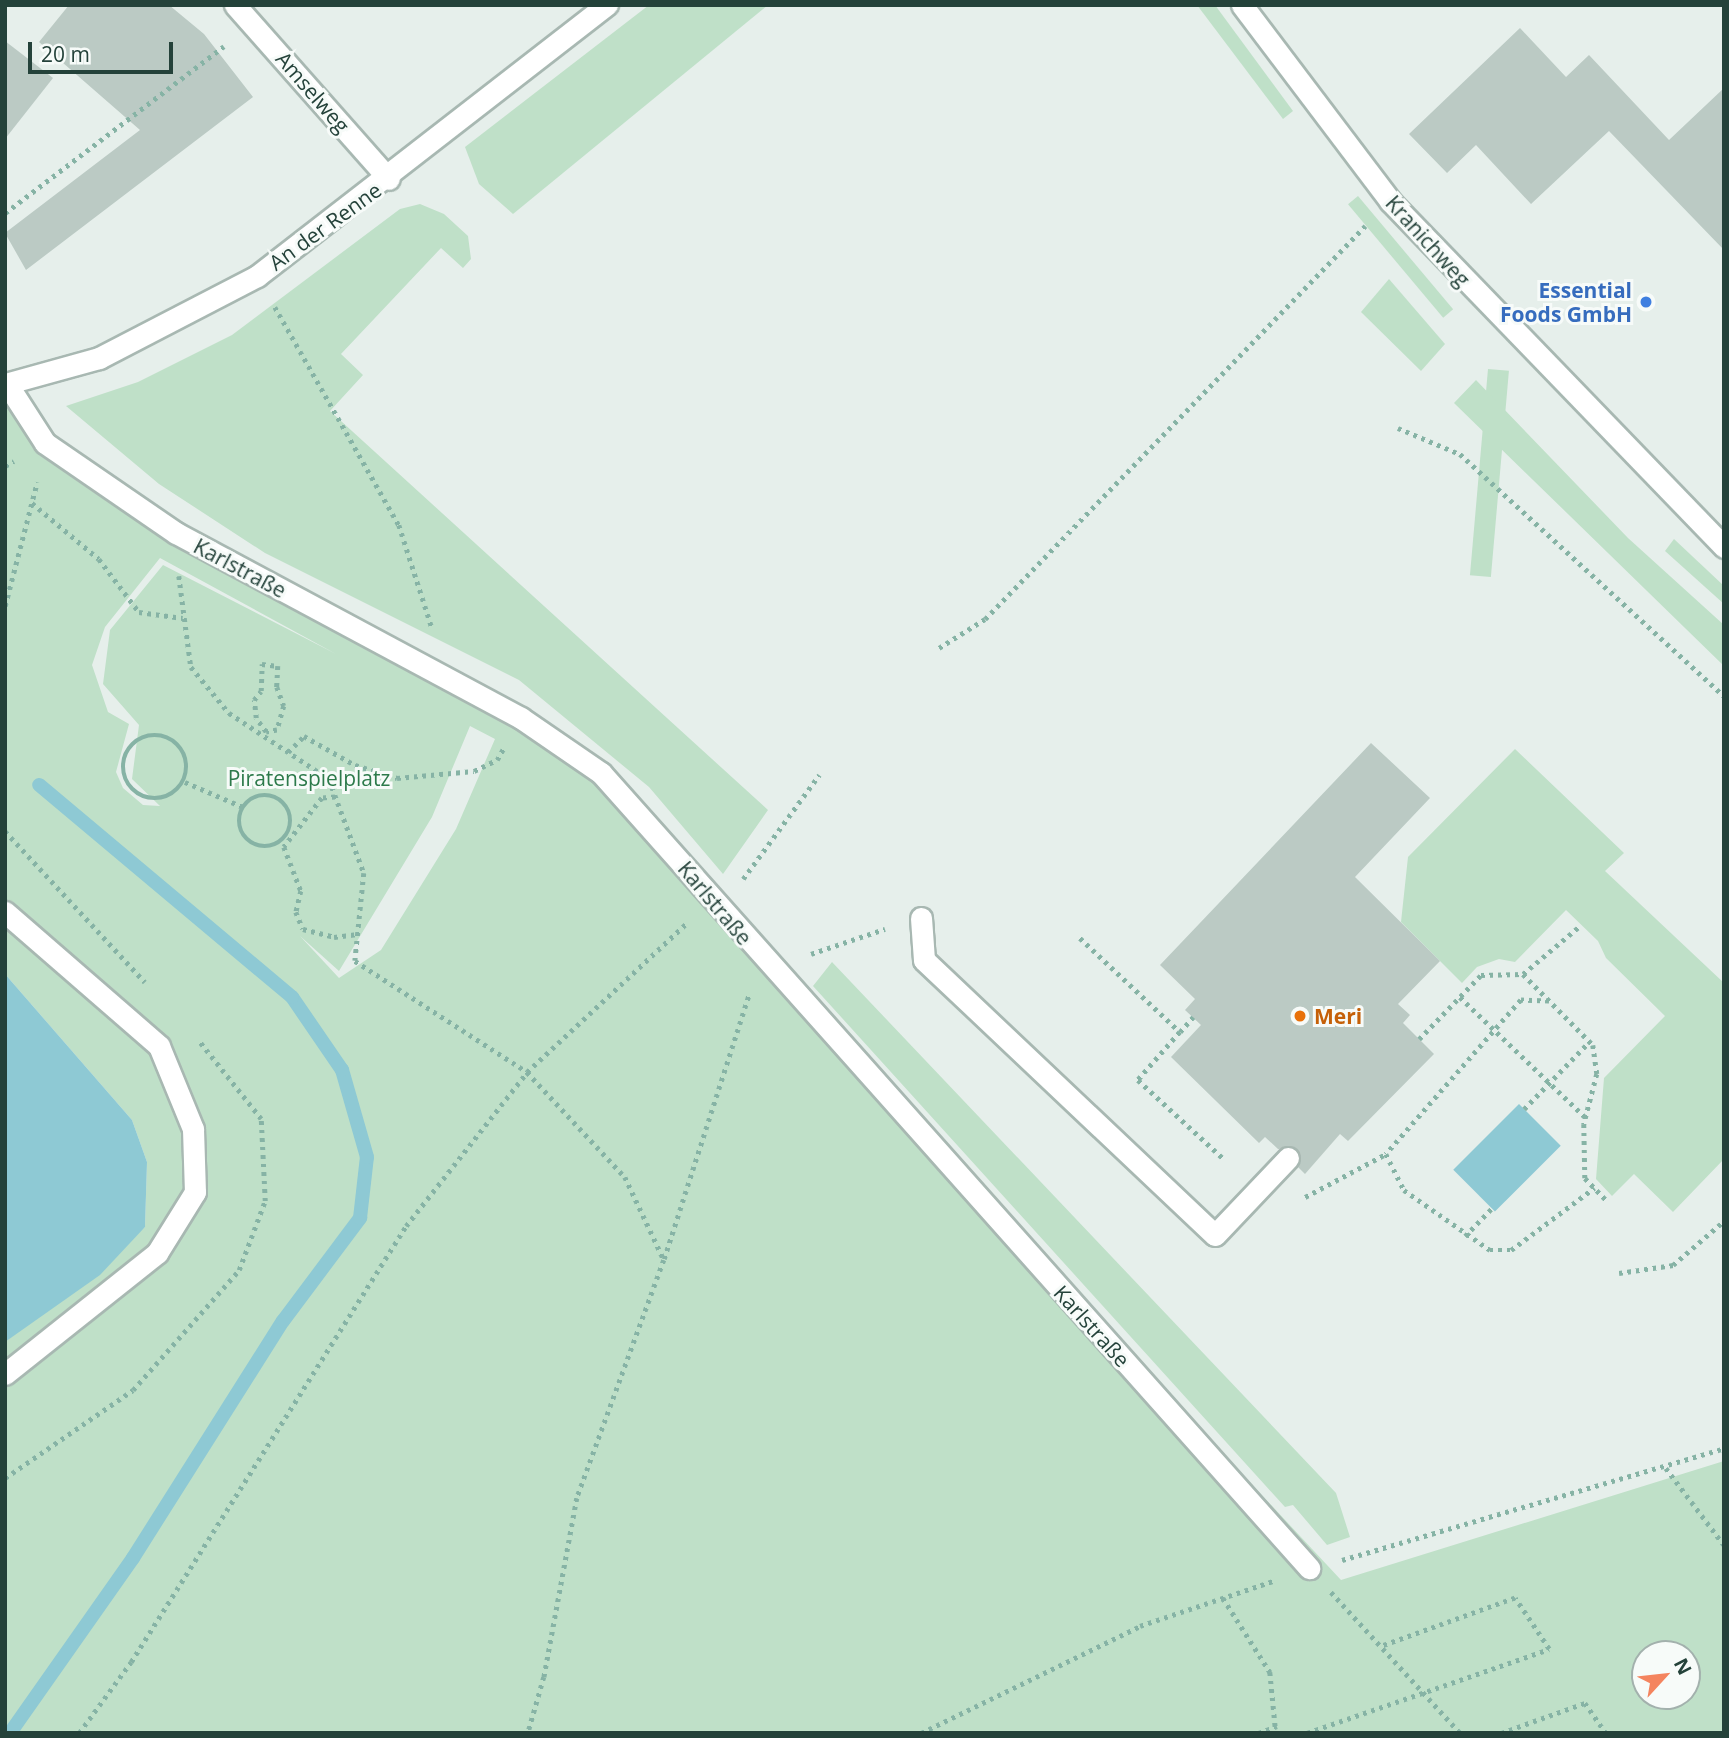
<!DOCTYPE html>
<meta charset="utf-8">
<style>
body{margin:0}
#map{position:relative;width:1729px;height:1738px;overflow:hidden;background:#e6efeb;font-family:"Open Sans",sans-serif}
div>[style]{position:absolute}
.green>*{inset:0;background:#bfe0c8;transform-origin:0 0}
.water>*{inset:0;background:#8ec9d4;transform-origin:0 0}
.stream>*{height:14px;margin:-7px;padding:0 7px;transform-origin:7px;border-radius:7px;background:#8ec9d4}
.building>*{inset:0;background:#bbcac4}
.path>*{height:4.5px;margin-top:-2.25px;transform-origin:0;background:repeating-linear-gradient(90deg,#86b3a5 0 3.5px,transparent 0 8.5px)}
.path>.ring{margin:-2.25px;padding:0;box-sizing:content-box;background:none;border:4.5px solid #86b3a5;border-radius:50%}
.roads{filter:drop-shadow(2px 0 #a8b8b2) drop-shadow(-2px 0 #a8b8b2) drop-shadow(0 2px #a8b8b2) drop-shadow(0 -2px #a8b8b2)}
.lane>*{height:21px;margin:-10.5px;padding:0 10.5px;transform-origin:10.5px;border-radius:10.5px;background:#fff}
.street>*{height:21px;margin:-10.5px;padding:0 10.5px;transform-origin:10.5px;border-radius:10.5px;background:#fff}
.dots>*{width:19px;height:19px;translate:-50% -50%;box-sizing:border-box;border:4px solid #f7fbf9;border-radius:50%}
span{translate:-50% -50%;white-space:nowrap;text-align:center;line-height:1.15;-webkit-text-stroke:6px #f7fbf9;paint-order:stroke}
.street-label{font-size:21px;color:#24423a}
.shop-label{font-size:21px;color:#366cbe;font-weight:700}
.right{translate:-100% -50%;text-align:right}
.park-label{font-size:21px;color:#2d7a4b}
.food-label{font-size:21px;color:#c56008;font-weight:700}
.left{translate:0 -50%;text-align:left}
.frame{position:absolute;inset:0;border:7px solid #24423a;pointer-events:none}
.north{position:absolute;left:1631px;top:1640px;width:70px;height:70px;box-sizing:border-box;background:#f7fbf9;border:2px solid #a3b1ad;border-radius:50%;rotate:63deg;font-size:19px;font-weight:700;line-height:28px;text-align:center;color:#24423a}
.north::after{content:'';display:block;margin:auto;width:24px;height:32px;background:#f4845f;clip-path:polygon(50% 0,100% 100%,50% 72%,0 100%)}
.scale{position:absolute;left:28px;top:42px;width:145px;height:32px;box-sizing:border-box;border:4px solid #24423a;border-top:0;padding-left:9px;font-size:21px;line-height:24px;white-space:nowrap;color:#24423a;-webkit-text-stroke:5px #f7fbf9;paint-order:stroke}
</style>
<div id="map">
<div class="green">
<i style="clip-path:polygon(649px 5px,768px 5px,513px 214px,479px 184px,465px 147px)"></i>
<i style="clip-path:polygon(1197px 5px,1215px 5px,1293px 111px,1283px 119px)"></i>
<i style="left:1358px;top:196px;width:148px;height:13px;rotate:50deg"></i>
<i style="clip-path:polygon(420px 204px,444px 214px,468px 236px,471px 259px,463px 268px,441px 248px,341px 354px,363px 375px,330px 411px,768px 810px,723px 874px,649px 787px,519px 680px,265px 553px,159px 484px,66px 406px,138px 382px,232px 335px,400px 209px)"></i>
<i style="clip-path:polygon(1389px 279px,1445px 344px,1421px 371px,1361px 312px)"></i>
<i style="left:1488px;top:369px;width:21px;height:207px;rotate:5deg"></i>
<i style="clip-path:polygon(1476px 380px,1628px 538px,1724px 625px,1724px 666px,1454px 403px)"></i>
<i style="clip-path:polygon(evenodd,5px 384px,45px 443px,601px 773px,760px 957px,1341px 1580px,1724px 1461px,1724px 1733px,5px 1733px,5px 1342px,145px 1227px,147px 1162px,132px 1120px,5px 974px,5px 384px,160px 558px,336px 654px,163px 565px,110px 630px,103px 684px,139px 725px,132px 779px,160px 806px,143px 805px,123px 788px,116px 772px,129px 724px,108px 712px,92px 665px,105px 627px,160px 558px,5px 384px,470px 726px,495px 739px,456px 829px,381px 950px,339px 978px,300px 936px,339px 971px,432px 817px,470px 726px,5px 384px,1645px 1654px,1687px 1654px,1687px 1696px,1645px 1696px,1645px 1654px)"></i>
<i style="clip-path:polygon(1674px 539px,1724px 586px,1724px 604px,1665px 551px)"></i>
<i style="clip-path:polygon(1515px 749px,1624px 853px,1605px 871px,1724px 983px,1724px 1159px,1673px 1212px,1634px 1174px,1612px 1196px,1596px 1179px,1604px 1078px,1665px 1016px,1606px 958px,1598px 941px,1566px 910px,1515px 962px,1499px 959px,1477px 967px,1462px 983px,1401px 922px,1408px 857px)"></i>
<i style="clip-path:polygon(832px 962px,1336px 1493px,1350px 1537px,1327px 1545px,1293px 1505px,1285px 1507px,813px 986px)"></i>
</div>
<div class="water">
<i style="clip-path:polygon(5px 974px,132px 1120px,147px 1162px,145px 1227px,100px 1275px,5px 1342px)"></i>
<i style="left:1519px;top:1104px;width:59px;height:93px;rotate:45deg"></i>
</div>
<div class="stream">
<i style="left:10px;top:1733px;width:214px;rotate:-54.9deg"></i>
<i style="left:133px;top:1558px;width:280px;rotate:-57.7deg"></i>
<i style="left:283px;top:1321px;width:129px;rotate:-53.2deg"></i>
<i style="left:360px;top:1218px;width:61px;rotate:-83.5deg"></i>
<i style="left:367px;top:1157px;width:91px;rotate:-106deg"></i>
<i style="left:342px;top:1070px;width:88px;rotate:-124.4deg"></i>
<i style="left:292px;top:997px;width:330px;rotate:-140deg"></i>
</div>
<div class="building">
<i style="clip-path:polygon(69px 5px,169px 5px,204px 34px,253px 97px,26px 270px,5px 233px,140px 130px,39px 42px)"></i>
<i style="clip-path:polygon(1520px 28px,1566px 77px,1589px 55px,1669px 140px,1724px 88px,1724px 250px,1609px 131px,1531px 204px,1476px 145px,1447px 173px,1409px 134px)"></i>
<i style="clip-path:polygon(5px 41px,53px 78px,5px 139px)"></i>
<i style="clip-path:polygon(1371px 743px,1430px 798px,1355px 877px,1440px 961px,1398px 1004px,1410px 1015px,1403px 1023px,1434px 1054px,1348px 1141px,1340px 1134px,1305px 1174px,1298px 1167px,1296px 1148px,1278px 1149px,1265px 1137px,1259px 1143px,1171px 1057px,1201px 1025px,1185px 1010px,1195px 999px,1160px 965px)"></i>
</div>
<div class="path">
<i style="left:5px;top:213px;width:275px;rotate:-37.3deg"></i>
<i style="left:275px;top:307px;width:251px;rotate:60.4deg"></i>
<i style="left:399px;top:525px;width:108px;rotate:72.2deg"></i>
<i style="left:1398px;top:428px;width:67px;rotate:22.8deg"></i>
<i style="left:1460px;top:454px;width:358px;rotate:42.5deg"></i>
<i style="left:5px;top:466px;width:10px;rotate:-29deg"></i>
<i style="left:32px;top:503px;width:87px;rotate:39.9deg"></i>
<i style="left:99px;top:559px;width:66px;rotate:53deg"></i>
<i style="left:139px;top:612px;width:44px;rotate:7.8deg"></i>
<i style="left:179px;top:576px;width:92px;rotate:82.5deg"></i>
<i style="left:191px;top:667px;width:60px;rotate:50.4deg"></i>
<i style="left:229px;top:713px;width:120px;rotate:33.4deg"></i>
<i style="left:329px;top:779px;width:100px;rotate:69.6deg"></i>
<i style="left:364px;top:873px;width:88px;rotate:95.8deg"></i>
<i style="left:355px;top:961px;width:205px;rotate:32.8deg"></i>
<i style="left:527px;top:1072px;width:144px;rotate:47deg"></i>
<i style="left:625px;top:1177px;width:92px;rotate:64.8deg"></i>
<i style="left:664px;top:1260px;width:253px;rotate:110.1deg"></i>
<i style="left:577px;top:1498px;width:182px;rotate:100.4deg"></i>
<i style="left:544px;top:1677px;width:58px;rotate:105.9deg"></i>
<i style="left:5px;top:606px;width:128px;rotate:-75.5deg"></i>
<i style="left:939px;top:648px;width:54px;rotate:-32.2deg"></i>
<i style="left:985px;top:619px;width:547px;rotate:-45.96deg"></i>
<i style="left:262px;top:664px;width:16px;rotate:7deg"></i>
<i style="left:278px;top:666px;width:21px;rotate:93deg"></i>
<i style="left:277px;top:687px;width:20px;rotate:70deg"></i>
<i style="left:284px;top:706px;width:25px;rotate:106deg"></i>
<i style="left:277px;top:730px;width:11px;rotate:170deg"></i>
<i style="left:266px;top:732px;width:17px;rotate:-126deg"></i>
<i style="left:256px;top:718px;width:18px;rotate:-96deg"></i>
<i style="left:254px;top:700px;width:11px;rotate:-52deg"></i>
<i style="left:261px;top:691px;width:27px;rotate:-88deg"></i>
<i class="ring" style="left:123px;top:735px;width:59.5px;height:59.5px"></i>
<i style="left:288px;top:752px;width:23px;rotate:-45deg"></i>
<i style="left:304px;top:736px;width:59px;rotate:29.6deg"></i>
<i style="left:355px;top:765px;width:44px;rotate:17.2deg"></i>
<i style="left:397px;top:778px;width:77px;rotate:-5.2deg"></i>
<i style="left:474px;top:771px;width:25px;rotate:-26deg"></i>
<i style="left:497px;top:760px;width:13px;rotate:-61deg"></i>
<i style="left:185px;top:782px;width:63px;rotate:23.3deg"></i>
<i class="ring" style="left:239px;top:795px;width:47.5px;height:47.5px"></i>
<i style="left:335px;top:797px;width:13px;rotate:176deg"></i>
<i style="left:322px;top:798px;width:62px;rotate:127.8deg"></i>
<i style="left:284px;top:847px;width:47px;rotate:68.9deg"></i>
<i style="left:301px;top:891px;width:22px;rotate:103deg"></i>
<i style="left:296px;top:912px;width:18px;rotate:68deg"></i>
<i style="left:303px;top:929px;width:32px;rotate:14deg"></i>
<i style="left:334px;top:937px;width:24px;rotate:-7deg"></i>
<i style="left:5px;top:831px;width:206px;rotate:47.2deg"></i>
<i style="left:743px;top:879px;width:129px;rotate:-53.8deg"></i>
<i style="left:1080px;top:938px;width:137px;rotate:43.2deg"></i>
<i style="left:1180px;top:1032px;width:20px;rotate:-49deg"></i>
<i style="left:811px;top:954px;width:78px;rotate:-18.7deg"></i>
<i style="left:1523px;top:974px;width:100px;rotate:45.4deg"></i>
<i style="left:1593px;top:1045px;width:29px;rotate:82deg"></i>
<i style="left:1597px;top:1074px;width:52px;rotate:104.6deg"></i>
<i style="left:1584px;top:1124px;width:54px;rotate:88.9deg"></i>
<i style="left:1585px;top:1178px;width:32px;rotate:46deg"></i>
<i style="left:1460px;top:997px;width:176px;rotate:43.8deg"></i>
<i style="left:1549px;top:1001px;width:28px;rotate:-178deg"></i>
<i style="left:1521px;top:1000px;width:205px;rotate:131.2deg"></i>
<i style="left:1386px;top:1154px;width:40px;rotate:63.4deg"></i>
<i style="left:1404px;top:1190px;width:105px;rotate:34.9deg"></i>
<i style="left:1490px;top:1250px;width:21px"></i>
<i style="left:1511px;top:1250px;width:104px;rotate:-36.8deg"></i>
<i style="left:1180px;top:1032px;width:64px;rotate:131.2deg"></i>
<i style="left:1138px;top:1080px;width:117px;rotate:42.6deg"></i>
<i style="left:1419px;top:1039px;width:89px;rotate:-45.9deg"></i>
<i style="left:1481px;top:975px;width:42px;rotate:-1.4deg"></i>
<i style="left:1523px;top:974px;width:76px;rotate:-40.2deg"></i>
<i style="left:1524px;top:1109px;width:93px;rotate:-45.9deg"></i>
<i style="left:1305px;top:1197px;width:92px;rotate:-28deg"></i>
<i style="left:1465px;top:1236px;width:39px;rotate:-46deg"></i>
<i style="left:664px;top:1259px;width:278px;rotate:-72.2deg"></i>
<i style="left:1619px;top:1273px;width:55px;rotate:-8.4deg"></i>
<i style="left:1673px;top:1265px;width:67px;rotate:-40.8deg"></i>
<i style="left:1666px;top:1468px;width:96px;rotate:53deg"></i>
<i style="left:5px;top:1478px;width:155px;rotate:-34.5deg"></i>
<i style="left:133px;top:1390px;width:160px;rotate:-48.5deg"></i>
<i style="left:239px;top:1270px;width:74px;rotate:-69.4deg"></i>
<i style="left:265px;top:1201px;width:82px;rotate:-92.8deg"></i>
<i style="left:261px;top:1119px;width:101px;rotate:-128.6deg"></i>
<i style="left:1342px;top:1560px;width:398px;rotate:-16.3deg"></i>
<i style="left:1331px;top:1592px;width:191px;rotate:47.5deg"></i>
<i style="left:1223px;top:1598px;width:88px;rotate:57.6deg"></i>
<i style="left:1270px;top:1672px;width:61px;rotate:84.4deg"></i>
<i style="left:79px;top:1733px;width:88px;rotate:-53.8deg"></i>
<i style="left:131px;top:1662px;width:515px;rotate:-57.76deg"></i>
<i style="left:406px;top:1226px;width:196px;rotate:-51.8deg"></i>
<i style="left:527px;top:1072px;width:219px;rotate:-43deg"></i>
<i style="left:921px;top:1733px;width:244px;rotate:-26deg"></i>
<i style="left:1140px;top:1626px;width:140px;rotate:-18.7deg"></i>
<i style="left:1258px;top:1733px;width:20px;rotate:-20deg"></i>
<i style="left:1307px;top:1733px;width:256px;rotate:-19.1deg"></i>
<i style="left:1549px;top:1649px;width:61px;rotate:-123.7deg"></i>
<i style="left:1515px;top:1598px;width:141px;rotate:160.2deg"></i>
<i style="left:1501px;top:1733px;width:89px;rotate:-19.7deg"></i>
<i style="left:1585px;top:1703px;width:37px;rotate:55deg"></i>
</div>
<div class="roads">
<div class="lane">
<i style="left:7px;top:384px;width:70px;rotate:57.2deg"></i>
<i style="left:45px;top:443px;width:159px;rotate:34.5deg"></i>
<i style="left:176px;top:533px;width:391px;rotate:28.2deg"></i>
<i style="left:521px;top:718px;width:97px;rotate:34.5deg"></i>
<i style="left:601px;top:773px;width:1065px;rotate:48.31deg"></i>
<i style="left:5px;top:912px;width:204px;rotate:41deg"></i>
<i style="left:159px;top:1046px;width:90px;rotate:67.7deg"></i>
<i style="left:193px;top:1129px;width:63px;rotate:88.2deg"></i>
<i style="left:195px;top:1192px;width:72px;rotate:121.9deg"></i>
<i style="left:157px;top:1253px;width:194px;rotate:141.5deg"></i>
<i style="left:921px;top:918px;width:42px;rotate:85.9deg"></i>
<i style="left:924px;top:960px;width:400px;rotate:43.4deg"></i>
<i style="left:1215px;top:1235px;width:106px;rotate:-46.5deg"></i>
</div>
<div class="street">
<i style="left:235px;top:5px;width:232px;rotate:48.5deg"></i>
<i style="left:1242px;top:5px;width:246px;rotate:52.9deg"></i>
<i style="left:1390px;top:201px;width:481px;rotate:46deg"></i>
<i style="left:5px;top:384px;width:98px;rotate:-15.5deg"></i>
<i style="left:99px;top:358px;width:178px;rotate:-27.4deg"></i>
<i style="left:257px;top:276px;width:443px;rotate:-37.8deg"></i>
</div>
</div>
<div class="dots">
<i style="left:1646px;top:302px;background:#3f7fe0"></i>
<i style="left:1300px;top:1016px;background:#e8710a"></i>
</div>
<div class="street-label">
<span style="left:313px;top:92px;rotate:49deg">Amselweg</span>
<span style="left:325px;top:226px;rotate:-36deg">An der Renne</span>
<span style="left:1428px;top:241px;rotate:48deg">Kranichweg</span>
<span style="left:240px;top:568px;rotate:28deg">Karlstraße</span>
<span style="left:715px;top:903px;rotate:50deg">Karlstraße</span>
<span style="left:1092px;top:1326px;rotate:48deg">Karlstraße</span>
</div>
<div class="shop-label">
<span class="right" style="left:1632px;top:302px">Essential<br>Foods GmbH</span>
</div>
<div class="park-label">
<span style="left:309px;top:778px">Piratenspielplatz</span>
</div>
<div class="food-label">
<span class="left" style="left:1314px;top:1016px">Meri</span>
</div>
<div class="frame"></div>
<div class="north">N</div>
<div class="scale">20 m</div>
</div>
